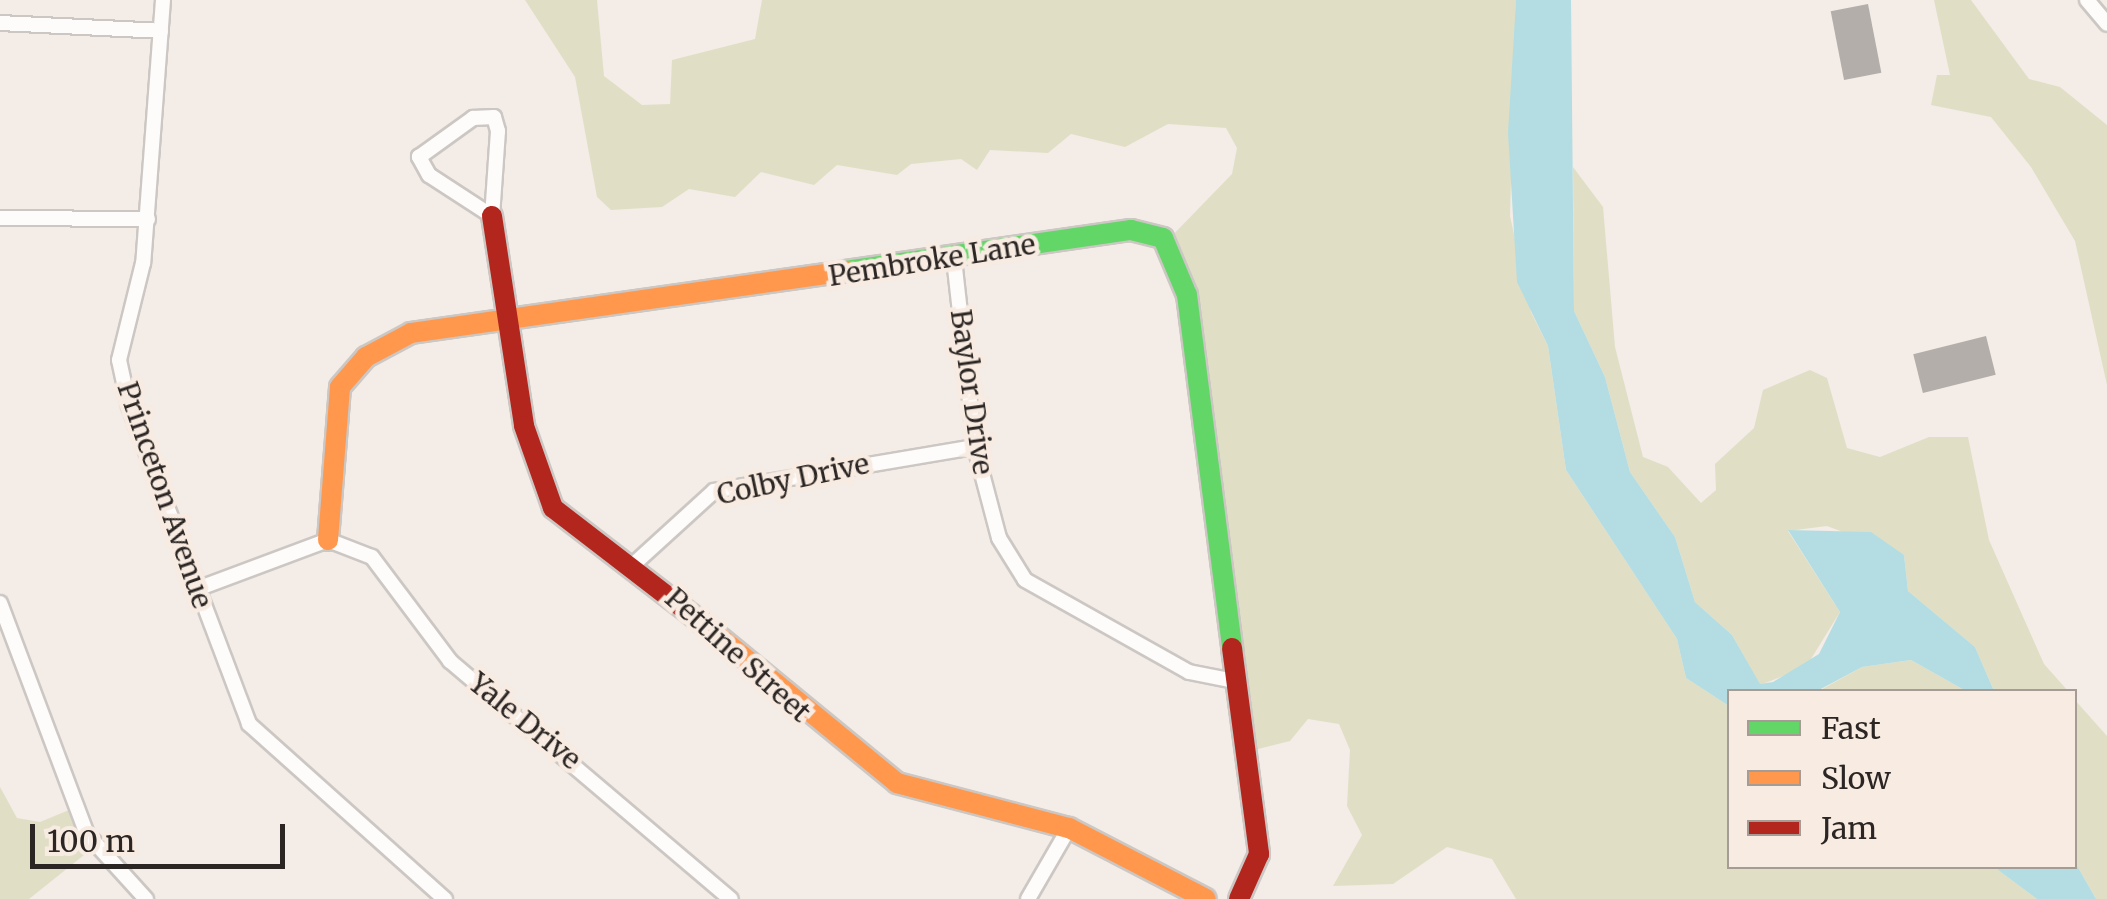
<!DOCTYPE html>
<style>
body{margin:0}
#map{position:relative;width:2107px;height:899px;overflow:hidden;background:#f3ece7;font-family:Merriweather,serif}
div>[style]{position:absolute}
.green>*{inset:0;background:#e0dfc5}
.water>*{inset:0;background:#b3dde2}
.building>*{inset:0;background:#b3aeaa;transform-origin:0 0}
.roads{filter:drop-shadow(2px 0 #ccc7c3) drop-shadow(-2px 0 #ccc7c3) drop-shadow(0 2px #ccc7c3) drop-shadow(0 -2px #ccc7c3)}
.street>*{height:14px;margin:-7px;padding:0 7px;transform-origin:7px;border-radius:7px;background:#fdfcfb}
.fast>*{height:20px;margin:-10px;padding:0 10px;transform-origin:10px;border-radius:10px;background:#63d668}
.slow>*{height:20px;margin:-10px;padding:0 10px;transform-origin:10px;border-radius:10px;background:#ff974d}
.jam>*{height:20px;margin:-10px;padding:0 10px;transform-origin:10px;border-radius:10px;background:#b3261e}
span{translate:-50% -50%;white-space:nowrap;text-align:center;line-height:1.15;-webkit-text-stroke:9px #f8ebe2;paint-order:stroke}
.street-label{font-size:28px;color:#2b2623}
.legend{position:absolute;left:1727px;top:689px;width:350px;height:180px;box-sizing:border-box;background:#f8ebe2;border:2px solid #a69c96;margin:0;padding:12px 18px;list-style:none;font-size:30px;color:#2b2623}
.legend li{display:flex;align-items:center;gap:20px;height:50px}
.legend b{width:50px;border:2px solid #a69c96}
.scale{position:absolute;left:30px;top:824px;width:255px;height:45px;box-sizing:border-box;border:5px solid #2b2623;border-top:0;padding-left:12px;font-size:30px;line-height:35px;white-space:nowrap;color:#2b2623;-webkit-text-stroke:8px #f8ebe2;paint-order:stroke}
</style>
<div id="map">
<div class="green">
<i style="clip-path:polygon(525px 0,597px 0,604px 76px,642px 105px,670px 104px,672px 60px,755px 39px,762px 0,1516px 0,1510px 216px,1531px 312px,1548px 346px,1566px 470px,1677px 639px,1686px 678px,1729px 706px,1730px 866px,1994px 867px,2037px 899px,1516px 899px,1492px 859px,1447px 847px,1393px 884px,1333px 886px,1362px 835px,1347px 806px,1350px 750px,1339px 724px,1308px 719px,1290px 741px,1246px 752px,1167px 241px,1232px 174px,1237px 148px,1226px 128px,1168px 124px,1125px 147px,1071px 134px,1048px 153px,990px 150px,977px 170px,961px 159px,911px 164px,897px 175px,837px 165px,814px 185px,761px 172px,735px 197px,689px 189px,662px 207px,611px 210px,597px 197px,575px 77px)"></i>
<i style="clip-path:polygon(1934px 0,1971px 0,2029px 79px,2060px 87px,2107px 125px,2107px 385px,2075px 241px,2031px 167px,1991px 117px,1931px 105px,1937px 75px,1950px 75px)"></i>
<i style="clip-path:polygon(1573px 167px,1603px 207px,1615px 347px,1643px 457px,1668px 467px,1701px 503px,1716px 490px,1715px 464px,1754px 428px,1763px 390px,1810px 370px,1827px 378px,1847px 448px,1880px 457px,1929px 437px,1968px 437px,1989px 540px,2044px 664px,2068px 691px,1994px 691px,1975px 647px,1908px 591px,1904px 555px,1827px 526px,1788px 531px,1840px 612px,1806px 667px,1760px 685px,1732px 635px,1695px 602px,1675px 537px,1630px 472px,1605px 377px,1574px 311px)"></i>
<i style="clip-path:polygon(1911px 660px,1966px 691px,1817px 692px,1862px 667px)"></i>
<i style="clip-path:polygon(2074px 699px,2107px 736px,2107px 899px,2096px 899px,2075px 862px)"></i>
<i style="clip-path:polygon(0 787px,17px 818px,40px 822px,74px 808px,94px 847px,29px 899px,0 899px)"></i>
</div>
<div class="water">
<i style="clip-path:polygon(1516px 0,1571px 0,1574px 311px,1605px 377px,1630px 472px,1675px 537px,1695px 602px,1732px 635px,1760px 684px,1773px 682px,1819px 654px,1840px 612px,1788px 530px,1871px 532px,1904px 555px,1908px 591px,1975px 647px,1994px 691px,1966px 691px,1911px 660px,1862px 667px,1817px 691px,1730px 692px,1729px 706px,1686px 678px,1677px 639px,1566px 470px,1548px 346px,1517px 282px,1508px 133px)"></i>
<i style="clip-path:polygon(2075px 862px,2096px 899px,2037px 899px,1994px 867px)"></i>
</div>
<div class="building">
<i style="left:1868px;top:4px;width:70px;height:38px;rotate:79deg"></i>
<i style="left:1986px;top:336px;width:40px;height:75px;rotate:76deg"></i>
</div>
<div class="roads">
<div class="street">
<i style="left:163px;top:0;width:264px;rotate:94.3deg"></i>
<i style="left:143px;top:263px;width:100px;rotate:103.9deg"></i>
<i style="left:119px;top:360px;width:47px;rotate:77.7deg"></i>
<i style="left:129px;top:406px;width:340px;rotate:69.3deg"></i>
<i style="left:249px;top:724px;width:263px;rotate:41.8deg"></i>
<i style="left:2087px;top:0;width:31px;rotate:50deg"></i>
<i style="left:0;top:23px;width:161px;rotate:2.8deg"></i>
<i style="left:494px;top:117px;width:15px;rotate:74deg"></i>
<i style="left:498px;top:131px;width:85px;rotate:94deg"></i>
<i style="left:492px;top:216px;width:75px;rotate:-146.9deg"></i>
<i style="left:429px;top:175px;width:21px;rotate:-119deg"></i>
<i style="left:419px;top:157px;width:67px;rotate:-35.8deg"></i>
<i style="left:473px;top:118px;width:21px;rotate:-3deg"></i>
<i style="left:0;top:218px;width:148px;rotate:0.4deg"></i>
<i style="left:954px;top:259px;width:189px;rotate:83.6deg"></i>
<i style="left:975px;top:447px;width:94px;rotate:75.2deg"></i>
<i style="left:999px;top:538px;width:49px;rotate:58.2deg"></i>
<i style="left:1025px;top:580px;width:188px;rotate:29.3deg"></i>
<i style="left:1189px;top:672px;width:47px;rotate:11.1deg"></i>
<i style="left:635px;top:563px;width:107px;rotate:-42.3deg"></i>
<i style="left:714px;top:491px;width:265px;rotate:-9.6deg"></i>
<i style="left:197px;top:589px;width:140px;rotate:-20.5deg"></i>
<i style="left:328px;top:540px;width:47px;rotate:21.1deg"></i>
<i style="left:372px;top:557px;width:130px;rotate:53.1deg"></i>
<i style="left:450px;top:661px;width:368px;rotate:40.3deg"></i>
<i style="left:0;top:603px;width:247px;rotate:69.4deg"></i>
<i style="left:87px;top:834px;width:88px;rotate:47.8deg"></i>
<i style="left:1028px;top:899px;width:82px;rotate:-60deg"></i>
</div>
<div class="fast">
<i style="left:846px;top:271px;width:288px;rotate:-8.2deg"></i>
<i style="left:1131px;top:230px;width:33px;rotate:14deg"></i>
<i style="left:1163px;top:238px;width:62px;rotate:67.2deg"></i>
<i style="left:1187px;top:295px;width:356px;rotate:82.7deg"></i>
</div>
<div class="slow">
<i style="left:328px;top:540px;width:153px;rotate:-85.5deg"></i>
<i style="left:340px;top:387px;width:40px;rotate:-49deg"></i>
<i style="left:366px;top:357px;width:51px;rotate:-28.1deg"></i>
<i style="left:411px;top:333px;width:439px;rotate:-8.1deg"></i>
<i style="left:706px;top:626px;width:247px;rotate:39.4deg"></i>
<i style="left:897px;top:783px;width:178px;rotate:14.7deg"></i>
<i style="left:1069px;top:828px;width:154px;rotate:27.4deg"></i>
</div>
<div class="jam">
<i style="left:492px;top:216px;width:212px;rotate:81.3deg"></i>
<i style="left:524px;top:426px;width:87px;rotate:70.5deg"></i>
<i style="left:553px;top:508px;width:193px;rotate:37.6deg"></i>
<i style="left:1232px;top:648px;width:208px;rotate:82.5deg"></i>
<i style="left:1259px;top:854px;width:49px;rotate:114deg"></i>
</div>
</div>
<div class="street-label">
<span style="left:932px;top:260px;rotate:-9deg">Pembroke Lane</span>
<span style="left:972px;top:392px;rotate:82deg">Baylor Drive</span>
<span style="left:793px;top:479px;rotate:-12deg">Colby Drive</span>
<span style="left:165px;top:495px;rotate:71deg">Princeton Avenue</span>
<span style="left:738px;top:655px;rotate:42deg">Pettine Street</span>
<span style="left:525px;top:721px;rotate:39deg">Yale Drive</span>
</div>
<ul class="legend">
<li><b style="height:12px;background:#63d668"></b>Fast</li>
<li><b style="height:12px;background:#ff974d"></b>Slow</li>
<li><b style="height:12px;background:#b3261e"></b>Jam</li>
</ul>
<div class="scale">100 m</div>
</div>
